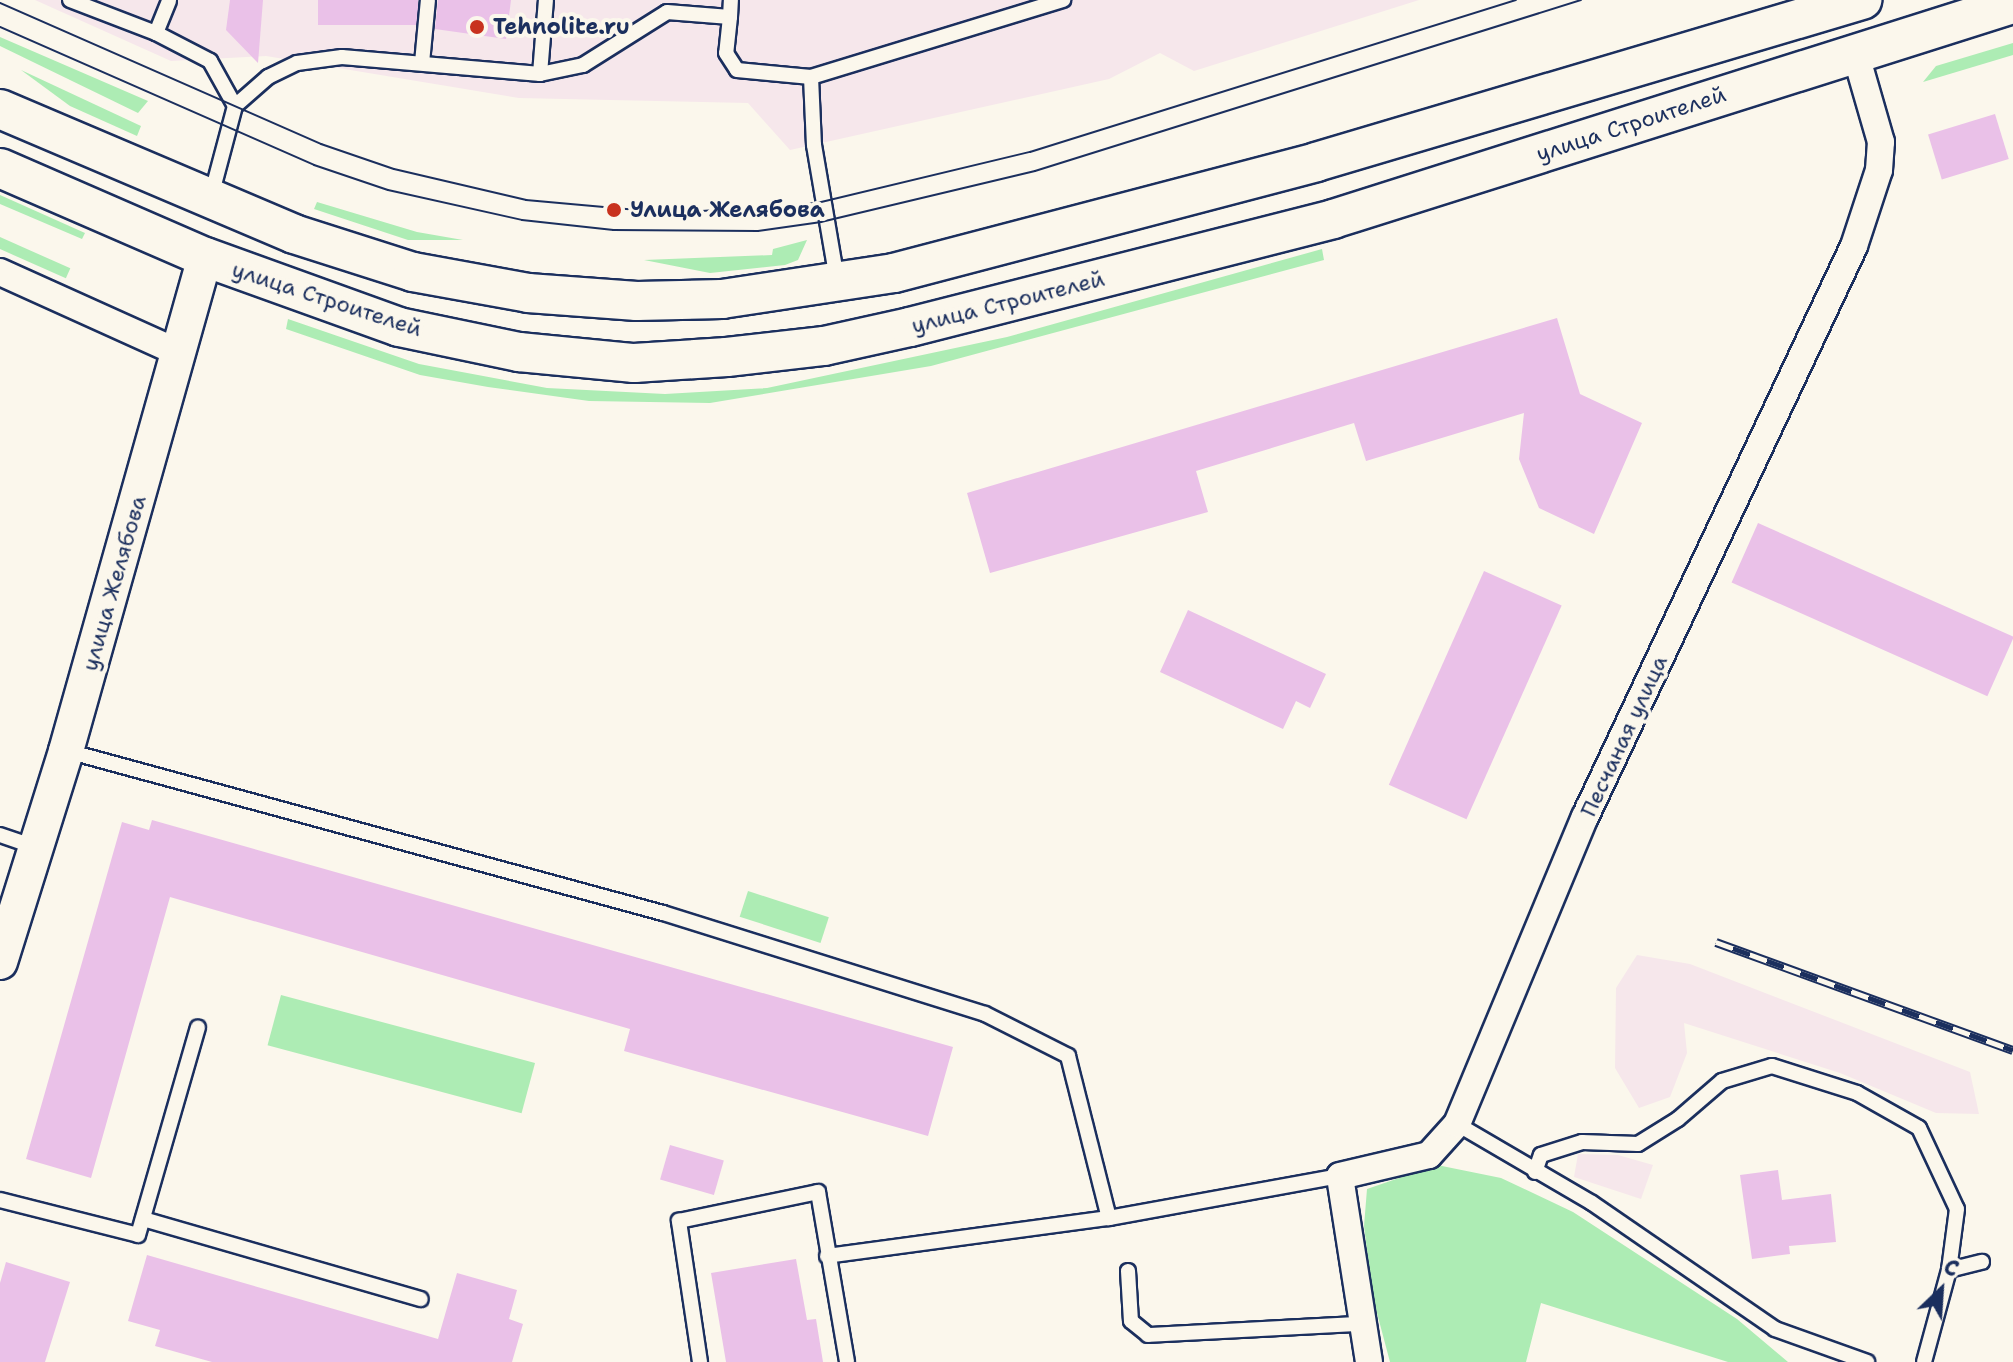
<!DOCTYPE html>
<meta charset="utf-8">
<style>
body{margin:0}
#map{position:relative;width:2013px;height:1362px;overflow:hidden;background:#fbf7ec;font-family:"Shantell Sans",sans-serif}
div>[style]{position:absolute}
.built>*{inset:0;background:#f6e7eb}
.green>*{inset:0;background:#adecb4;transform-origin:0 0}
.building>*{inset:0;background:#eac1e8;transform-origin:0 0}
.roads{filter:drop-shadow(2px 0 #1b2f5e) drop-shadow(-2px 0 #1b2f5e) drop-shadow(0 2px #1b2f5e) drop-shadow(0 -2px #1b2f5e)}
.service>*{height:14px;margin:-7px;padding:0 7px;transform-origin:7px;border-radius:7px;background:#fbf7ec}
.minor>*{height:26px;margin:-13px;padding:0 13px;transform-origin:13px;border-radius:13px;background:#fbf7ec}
.tertiary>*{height:34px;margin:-17px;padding:0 17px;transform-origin:17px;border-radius:17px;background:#fbf7ec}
.secondary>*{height:38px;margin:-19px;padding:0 19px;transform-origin:19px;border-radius:19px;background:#fbf7ec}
.tram>*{height:2px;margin:-1px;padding:0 1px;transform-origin:1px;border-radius:1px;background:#1b2f5e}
.rail>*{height:9px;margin-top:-4.5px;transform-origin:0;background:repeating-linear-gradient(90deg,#fbf7ec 0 18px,#1b2f5e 0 36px);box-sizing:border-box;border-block:2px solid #1b2f5e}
.dots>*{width:22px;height:22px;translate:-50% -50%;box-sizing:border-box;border:4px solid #fbf7ec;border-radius:50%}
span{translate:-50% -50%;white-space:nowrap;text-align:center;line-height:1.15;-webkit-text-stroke:8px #fbf7ec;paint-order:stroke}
.poi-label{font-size:22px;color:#1b2f5e;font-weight:700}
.left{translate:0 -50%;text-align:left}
.street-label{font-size:22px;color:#1b2f5e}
.north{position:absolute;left:1901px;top:1250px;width:80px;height:80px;-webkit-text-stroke:6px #fbf7ec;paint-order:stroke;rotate:25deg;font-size:22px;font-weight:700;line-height:32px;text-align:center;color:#1b2f5e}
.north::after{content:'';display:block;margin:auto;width:28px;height:36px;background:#1b2f5e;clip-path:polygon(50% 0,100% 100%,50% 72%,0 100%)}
</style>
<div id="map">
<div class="built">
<i style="clip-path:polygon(35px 0,1419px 0,1194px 71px,1160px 53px,1109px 79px,790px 150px,748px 103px,519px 98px,266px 56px,171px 61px)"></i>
<i style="clip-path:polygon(1637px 955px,1690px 964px,1970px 1072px,1979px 1114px,1936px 1113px,1840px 1073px,1684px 1023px,1687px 1053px,1670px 1097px,1639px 1108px,1615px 1068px,1616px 988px)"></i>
<i style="clip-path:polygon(1578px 1154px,1618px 1155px,1653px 1165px,1641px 1199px,1574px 1177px)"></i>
</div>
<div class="green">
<i style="clip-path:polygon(0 37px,148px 101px,138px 113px,0 46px)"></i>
<i style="clip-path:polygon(2013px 43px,2013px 55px,1923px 82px,1936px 66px)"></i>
<i style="clip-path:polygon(21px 70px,141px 126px,137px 136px,70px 106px)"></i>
<i style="clip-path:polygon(0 195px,85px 233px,82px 239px,0 204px)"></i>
<i style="clip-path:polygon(317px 202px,417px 232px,463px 240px,408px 240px,314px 209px)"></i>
<i style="left:0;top:237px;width:77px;height:11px;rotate:24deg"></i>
<i style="clip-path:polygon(807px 240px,798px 260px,785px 265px,710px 273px,644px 260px,772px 255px,773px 249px)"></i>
<i style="clip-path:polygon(1322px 249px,1324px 260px,931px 366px,710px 403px,589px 401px,488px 387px,420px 375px,286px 329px,288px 319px,419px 364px,547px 388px,665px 394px,767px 388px,1007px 337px)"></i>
<i style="left:748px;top:891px;width:85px;height:27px;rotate:18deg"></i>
<i style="left:281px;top:995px;width:263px;height:52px;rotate:15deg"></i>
<i style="clip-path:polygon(1437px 1165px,1501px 1178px,1573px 1212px,1737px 1319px,1788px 1362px,1728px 1362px,1541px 1303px,1526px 1362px,1390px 1362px,1373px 1298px,1364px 1226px,1367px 1189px)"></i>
</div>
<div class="building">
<i style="clip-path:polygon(230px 0,263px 0,258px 63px,226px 30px)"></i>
<i style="left:318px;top:0;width:100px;height:25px"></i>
<i style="clip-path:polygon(438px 0,511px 0,506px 39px,435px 29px)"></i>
<i style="left:1995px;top:114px;width:47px;height:70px;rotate:73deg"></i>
<i style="clip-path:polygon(1557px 318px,1580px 394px,1642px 423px,1594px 534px,1539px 508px,1519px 459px,1524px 413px,1366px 461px,1354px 423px,1196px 471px,1208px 512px,990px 573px,967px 493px)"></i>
<i style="left:1758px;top:523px;width:280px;height:65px;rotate:24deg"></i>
<i style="left:1484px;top:571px;width:85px;height:234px;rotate:24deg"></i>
<i style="clip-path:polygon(1188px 610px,1326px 674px,1310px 708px,1296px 701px,1283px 729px,1160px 672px)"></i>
<i style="clip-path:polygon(152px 820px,953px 1047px,928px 1136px,624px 1051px,630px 1029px,170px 897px,91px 1178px,26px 1159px,122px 822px,149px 830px)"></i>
<i style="left:670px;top:1145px;width:56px;height:36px;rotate:16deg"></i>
<i style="clip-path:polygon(1778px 1170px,1782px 1200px,1831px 1194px,1836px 1242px,1789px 1246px,1790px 1254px,1752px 1259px,1740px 1175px)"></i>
<i style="clip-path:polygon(147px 1255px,438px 1339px,457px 1273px,517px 1290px,509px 1319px,523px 1324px,512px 1362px,212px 1362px,155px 1346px,160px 1330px,128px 1321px)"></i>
<i style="clip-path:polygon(796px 1259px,807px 1320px,816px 1319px,823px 1362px,726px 1362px,711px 1273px)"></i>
<i style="clip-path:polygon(6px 1262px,70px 1282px,45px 1362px,0 1362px,0 1283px)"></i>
</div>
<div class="roads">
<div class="service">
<i style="left:70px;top:0;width:92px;rotate:21deg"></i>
<i style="left:156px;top:33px;width:35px;rotate:-68deg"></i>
<i style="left:730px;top:17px;width:36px;rotate:96deg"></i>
<i style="left:726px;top:53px;width:20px;rotate:57deg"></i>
<i style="left:737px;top:70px;width:74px;rotate:5.4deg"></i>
<i style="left:811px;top:77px;width:264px;rotate:-17deg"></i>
<i style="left:156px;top:33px;width:61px;rotate:27.4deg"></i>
<i style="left:210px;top:61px;width:51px;rotate:60.9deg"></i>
<i style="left:235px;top:106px;width:93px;rotate:104.9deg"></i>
<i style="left:422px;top:63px;width:63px;rotate:-84.6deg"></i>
<i style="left:540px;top:74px;width:74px;rotate:-85.4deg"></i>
<i style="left:811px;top:77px;width:68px;rotate:87.5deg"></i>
<i style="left:814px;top:145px;width:136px;rotate:80.3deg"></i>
<i style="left:235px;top:106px;width:44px;rotate:-41.3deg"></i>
<i style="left:268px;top:77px;width:32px;rotate:-26deg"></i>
<i style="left:297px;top:63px;width:45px;rotate:-7.6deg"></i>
<i style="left:342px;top:57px;width:199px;rotate:4.9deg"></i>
<i style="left:540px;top:74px;width:44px;rotate:-11.8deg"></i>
<i style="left:583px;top:65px;width:99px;rotate:-32.2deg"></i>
<i style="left:667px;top:12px;width:63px;rotate:4.5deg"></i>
<i style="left:730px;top:17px;width:17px;rotate:-87deg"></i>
<i style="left:67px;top:751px;width:618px;rotate:15.21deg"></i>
<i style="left:663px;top:913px;width:337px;rotate:17.4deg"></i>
<i style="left:985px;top:1014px;width:93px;rotate:26.8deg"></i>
<i style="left:1068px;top:1056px;width:167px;rotate:75.8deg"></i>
<i style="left:1109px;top:1218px;width:235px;rotate:-10.3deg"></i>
<i style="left:0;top:835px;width:36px;rotate:19deg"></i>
<i style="left:1457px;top:1124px;width:156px;rotate:30.3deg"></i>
<i style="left:1592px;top:1203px;width:222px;rotate:34.5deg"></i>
<i style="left:1775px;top:1329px;width:98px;rotate:19.7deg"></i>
<i style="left:1535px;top:1172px;width:18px;rotate:-71deg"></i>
<i style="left:1541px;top:1155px;width:43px;rotate:-17.6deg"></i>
<i style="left:1582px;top:1142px;width:56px;rotate:2deg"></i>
<i style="left:1638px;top:1144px;width:47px;rotate:-32deg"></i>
<i style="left:1678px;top:1119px;width:58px;rotate:-40.8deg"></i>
<i style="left:1722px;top:1081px;width:52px;rotate:-16.7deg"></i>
<i style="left:1772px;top:1066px;width:89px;rotate:17.6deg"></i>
<i style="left:1857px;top:1093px;width:71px;rotate:29.4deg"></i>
<i style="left:1919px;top:1128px;width:89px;rotate:64.9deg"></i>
<i style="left:1957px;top:1209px;width:62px;rotate:97.5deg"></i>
<i style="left:1949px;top:1270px;width:95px;rotate:105.2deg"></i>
<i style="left:0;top:1200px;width:142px;rotate:14.2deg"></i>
<i style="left:138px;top:1235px;width:216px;rotate:-73.9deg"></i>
<i style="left:143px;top:1219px;width:289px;rotate:16.1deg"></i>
<i style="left:827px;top:1256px;width:285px;rotate:-7.7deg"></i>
<i style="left:1949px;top:1270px;width:34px;rotate:-14deg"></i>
<i style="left:1128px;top:1271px;width:50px;rotate:86.6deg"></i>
<i style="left:1131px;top:1321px;width:22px;rotate:39deg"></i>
<i style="left:1148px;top:1335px;width:211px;rotate:-3deg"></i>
<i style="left:700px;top:1362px;width:143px;rotate:-98.5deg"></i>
<i style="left:679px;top:1221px;width:142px;rotate:-11.8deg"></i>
<i style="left:818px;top:1192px;width:172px;rotate:80.3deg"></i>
</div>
<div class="minor">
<i style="left:0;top:272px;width:196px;rotate:24.3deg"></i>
<i style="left:1369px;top:1362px;width:188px;rotate:-98.9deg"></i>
<i style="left:1340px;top:1176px;width:91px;rotate:-13.3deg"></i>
<i style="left:1429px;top:1155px;width:42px;rotate:-47.9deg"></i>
<i style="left:1457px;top:1124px;width:333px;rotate:-67.4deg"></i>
<i style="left:1585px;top:817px;width:631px;rotate:-64.77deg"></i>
<i style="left:1854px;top:246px;width:80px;rotate:-71.8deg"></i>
<i style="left:1879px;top:170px;width:28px;rotate:-86deg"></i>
<i style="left:1881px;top:142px;width:94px;rotate:-106.1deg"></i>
</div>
<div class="tertiary">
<i style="left:0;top:962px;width:221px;rotate:-72.6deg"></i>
<i style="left:66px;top:751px;width:513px;rotate:-74.28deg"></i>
</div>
<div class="secondary">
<i style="left:0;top:109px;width:319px;rotate:23deg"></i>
<i style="left:294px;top:234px;width:125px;rotate:17.7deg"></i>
<i style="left:413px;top:272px;width:117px;rotate:10.3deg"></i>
<i style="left:528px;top:293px;width:109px;rotate:4.2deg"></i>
<i style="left:637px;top:301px;width:85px;rotate:-1.3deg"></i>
<i style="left:722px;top:299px;width:174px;rotate:-8.6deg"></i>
<i style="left:894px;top:273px;width:436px;rotate:-14.7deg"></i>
<i style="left:1316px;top:162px;width:570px;rotate:-16.53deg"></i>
<i style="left:0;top:168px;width:223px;rotate:23.5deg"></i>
<i style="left:205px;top:257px;width:206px;rotate:19.8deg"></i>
<i style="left:399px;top:327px;width:123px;rotate:11.8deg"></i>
<i style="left:519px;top:352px;width:116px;rotate:5.5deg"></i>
<i style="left:634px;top:363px;width:93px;rotate:-3.7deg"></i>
<i style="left:727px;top:357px;width:98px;rotate:-6.5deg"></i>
<i style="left:824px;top:346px;width:88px;rotate:-12.5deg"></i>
<i style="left:910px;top:327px;width:437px;rotate:-14.3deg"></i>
<i style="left:1333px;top:219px;width:713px;rotate:-17.55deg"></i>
</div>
</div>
<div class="tram">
<i style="left:0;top:3px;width:351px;rotate:23.7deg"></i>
<i style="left:321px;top:144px;width:77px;rotate:18.9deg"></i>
<i style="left:394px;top:169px;width:136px;rotate:13.2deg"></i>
<i style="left:526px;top:200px;width:148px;rotate:5.1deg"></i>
<i style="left:673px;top:213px;width:144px;rotate:-4deg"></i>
<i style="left:817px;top:203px;width:219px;rotate:-13.5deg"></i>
<i style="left:1030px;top:152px;width:509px;rotate:-17.37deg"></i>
<i style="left:0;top:27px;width:343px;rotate:23.7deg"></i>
<i style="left:314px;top:165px;width:78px;rotate:18.7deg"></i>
<i style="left:388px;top:190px;width:137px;rotate:12.6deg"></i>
<i style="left:522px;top:220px;width:92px;rotate:6.3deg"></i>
<i style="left:613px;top:230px;width:145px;rotate:0.4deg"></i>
<i style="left:758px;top:231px;width:64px;rotate:-8.1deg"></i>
<i style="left:821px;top:222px;width:220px;rotate:-13.4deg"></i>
<i style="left:1035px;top:171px;width:572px;rotate:-17.39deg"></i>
</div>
<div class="rail">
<i style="left:1716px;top:942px;width:316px;rotate:20deg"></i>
</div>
<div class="dots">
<i style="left:477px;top:27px;background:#c8321e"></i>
<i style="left:614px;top:210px;background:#c8321e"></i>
</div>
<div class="poi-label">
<span class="left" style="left:493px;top:27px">Tehnolite.ru</span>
<span class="left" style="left:630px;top:210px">Улица Желябова</span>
</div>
<div class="street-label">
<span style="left:1631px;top:124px;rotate:-18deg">улица Строителей</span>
<span style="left:327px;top:299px;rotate:18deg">улица Строителей</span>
<span style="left:1008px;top:302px;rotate:-14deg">улица Строителей</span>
<span style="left:114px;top:583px;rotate:-74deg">улица Желябова</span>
<span style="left:1624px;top:736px;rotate:-65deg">Песчаная улица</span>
</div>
<div class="north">С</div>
</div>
